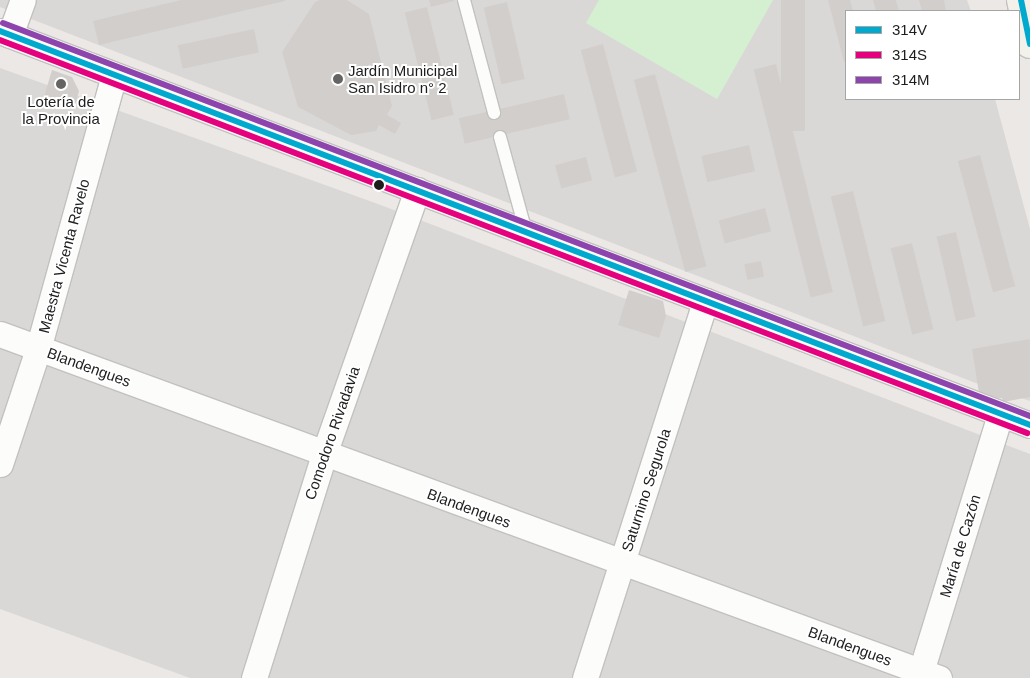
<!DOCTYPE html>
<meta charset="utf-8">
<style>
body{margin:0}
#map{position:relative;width:1030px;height:678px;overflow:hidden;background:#ebe8e5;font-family:Helvetica,sans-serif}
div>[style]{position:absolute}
.residential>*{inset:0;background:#dad8d7}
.park>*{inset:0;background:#d4f0d1}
.building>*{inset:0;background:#d2cecc;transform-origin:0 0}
.roads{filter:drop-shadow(1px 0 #c2c1c0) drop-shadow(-1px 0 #c2c1c0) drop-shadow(0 1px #c2c1c0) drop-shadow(0 -1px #c2c1c0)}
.service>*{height:12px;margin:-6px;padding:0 6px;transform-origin:6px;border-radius:6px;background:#fcfcfb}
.minor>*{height:25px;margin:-12.5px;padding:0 12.5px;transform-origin:12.5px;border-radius:12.5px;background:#fcfcfb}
.secondary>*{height:28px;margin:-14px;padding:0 14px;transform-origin:14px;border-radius:14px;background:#f2f1ea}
.bus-1>*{height:6px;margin:-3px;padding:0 3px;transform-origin:3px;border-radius:3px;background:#00a9ce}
.bus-2>*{height:6px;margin:-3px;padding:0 3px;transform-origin:3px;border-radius:3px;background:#e5007d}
.bus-3>*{height:6px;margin:-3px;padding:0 3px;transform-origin:3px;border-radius:3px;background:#8e44ad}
.dots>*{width:14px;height:14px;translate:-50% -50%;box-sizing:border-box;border:2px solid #fff;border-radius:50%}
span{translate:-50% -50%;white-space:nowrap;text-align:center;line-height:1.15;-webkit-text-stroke:4px #fff;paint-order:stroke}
.poi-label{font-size:15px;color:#1d1d1d}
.left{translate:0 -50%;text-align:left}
.street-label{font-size:15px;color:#1d1d1d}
.legend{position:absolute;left:845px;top:10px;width:175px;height:90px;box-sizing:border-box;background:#fff;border:1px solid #a5a5a5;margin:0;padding:6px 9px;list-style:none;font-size:15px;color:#1d1d1d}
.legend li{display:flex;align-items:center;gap:10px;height:25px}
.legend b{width:25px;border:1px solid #a5a5a5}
</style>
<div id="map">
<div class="residential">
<i style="clip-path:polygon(0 0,967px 0,971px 11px,846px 11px,846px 99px,995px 99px,1030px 229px,1030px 401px,973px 382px,0 7px)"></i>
<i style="clip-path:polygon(0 68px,378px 204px,1030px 454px,1030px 678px,190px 678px,0 609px)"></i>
</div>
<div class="park">
<i style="clip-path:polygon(599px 0,773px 0,717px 99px,586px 23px)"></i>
</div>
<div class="building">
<i style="clip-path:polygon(181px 0,285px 0,285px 1px,99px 45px,93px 21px)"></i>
<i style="clip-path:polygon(320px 0,347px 0,369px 14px,392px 106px,387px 115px,401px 123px,395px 134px,379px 125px,376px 131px,351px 135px,298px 107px,282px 52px,315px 2px)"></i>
<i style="clip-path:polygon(429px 0,454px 0,454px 1px,431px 7px)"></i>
<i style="left:781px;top:0;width:24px;height:131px"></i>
<i style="clip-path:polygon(828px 0,850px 0,853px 11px,846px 11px,846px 61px,844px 62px)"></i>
<i style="clip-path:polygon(873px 0,896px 0,899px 11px,876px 11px)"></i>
<i style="clip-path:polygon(919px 0,944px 0,946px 11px,922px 11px)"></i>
<i style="left:507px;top:2px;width:79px;height:24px;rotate:77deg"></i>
<i style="left:427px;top:7px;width:111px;height:23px;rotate:76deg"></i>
<i style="left:254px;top:29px;width:24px;height:78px;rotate:78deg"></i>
<i style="left:603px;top:44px;width:132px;height:23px;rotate:75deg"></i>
<i style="left:776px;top:64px;width:235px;height:23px;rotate:76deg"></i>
<i style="clip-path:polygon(52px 70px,72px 77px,79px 91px,74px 109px,43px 100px)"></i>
<i style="left:655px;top:74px;width:199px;height:22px;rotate:75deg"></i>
<i style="left:564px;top:94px;width:26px;height:108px;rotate:77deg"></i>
<i style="left:749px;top:145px;width:27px;height:49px;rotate:77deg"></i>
<i style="left:980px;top:155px;width:136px;height:23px;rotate:75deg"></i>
<i style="left:586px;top:157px;width:24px;height:32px;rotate:75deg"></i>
<i style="left:853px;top:191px;width:134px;height:23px;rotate:76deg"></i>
<i style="left:765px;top:208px;width:24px;height:48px;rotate:75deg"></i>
<i style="left:956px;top:232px;width:87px;height:20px;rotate:77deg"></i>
<i style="left:912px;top:243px;width:89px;height:22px;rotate:76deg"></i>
<i style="left:761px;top:261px;width:16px;height:17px;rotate:79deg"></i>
<i style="clip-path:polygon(629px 290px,663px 301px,666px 316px,659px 338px,618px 325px)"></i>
<i style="clip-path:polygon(1030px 339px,1030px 397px,1003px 402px,1002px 398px,995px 399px,979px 393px,972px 349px)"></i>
</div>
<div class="roads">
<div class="service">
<i style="left:464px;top:0;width:117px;rotate:75.1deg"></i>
<i style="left:500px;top:137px;width:98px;rotate:74.7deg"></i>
</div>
<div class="minor">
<i style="left:0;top:31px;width:1103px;rotate:20.93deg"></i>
<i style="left:10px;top:35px;width:37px;rotate:-70deg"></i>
<i style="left:0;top:334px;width:1000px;rotate:20.12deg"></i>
<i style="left:0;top:464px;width:121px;rotate:-71.7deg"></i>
<i style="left:38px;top:349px;width:284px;rotate:-74.5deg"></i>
<i style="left:254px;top:678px;width:235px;rotate:-72.6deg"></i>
<i style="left:324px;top:454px;width:280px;rotate:-70.6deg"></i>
<i style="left:585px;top:678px;width:396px;rotate:-72.3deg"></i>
<i style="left:919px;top:678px;width:276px;rotate:-72.9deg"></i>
</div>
<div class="secondary">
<i style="left:1021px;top:0;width:45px;rotate:78.4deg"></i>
</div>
</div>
<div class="bus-1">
<i style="left:1021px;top:0;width:45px;rotate:78.4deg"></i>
<i style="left:0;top:31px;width:1103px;rotate:20.93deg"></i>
</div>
<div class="bus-2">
<i style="left:0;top:40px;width:1100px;rotate:20.94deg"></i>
</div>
<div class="bus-3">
<i style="left:3px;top:23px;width:1100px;rotate:20.94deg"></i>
</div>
<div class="dots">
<i style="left:338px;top:79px;background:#656463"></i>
<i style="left:61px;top:84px;background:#656463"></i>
<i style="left:379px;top:185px;background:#1d1d1d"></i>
</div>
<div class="poi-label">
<span class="left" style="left:348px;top:79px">Jardín Municipal<br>San Isidro n° 2</span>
<span style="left:61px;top:110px">Lotería de<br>la Provincia</span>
</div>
<div class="street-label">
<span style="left:64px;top:256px;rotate:-75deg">Maestra Vicenta Ravelo</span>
<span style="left:89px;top:367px;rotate:20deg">Blandengues</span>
<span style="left:332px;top:433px;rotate:-71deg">Comodoro Rivadavia</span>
<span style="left:646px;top:490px;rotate:-72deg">Saturnino Segurola</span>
<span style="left:469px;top:508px;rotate:20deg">Blandengues</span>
<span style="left:960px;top:546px;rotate:-73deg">María de Cazón</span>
<span style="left:850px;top:646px;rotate:20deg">Blandengues</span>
</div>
<ul class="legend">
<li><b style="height:6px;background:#00a9ce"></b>314V</li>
<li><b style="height:6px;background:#e5007d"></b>314S</li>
<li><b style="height:6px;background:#8e44ad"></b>314M</li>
</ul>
</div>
